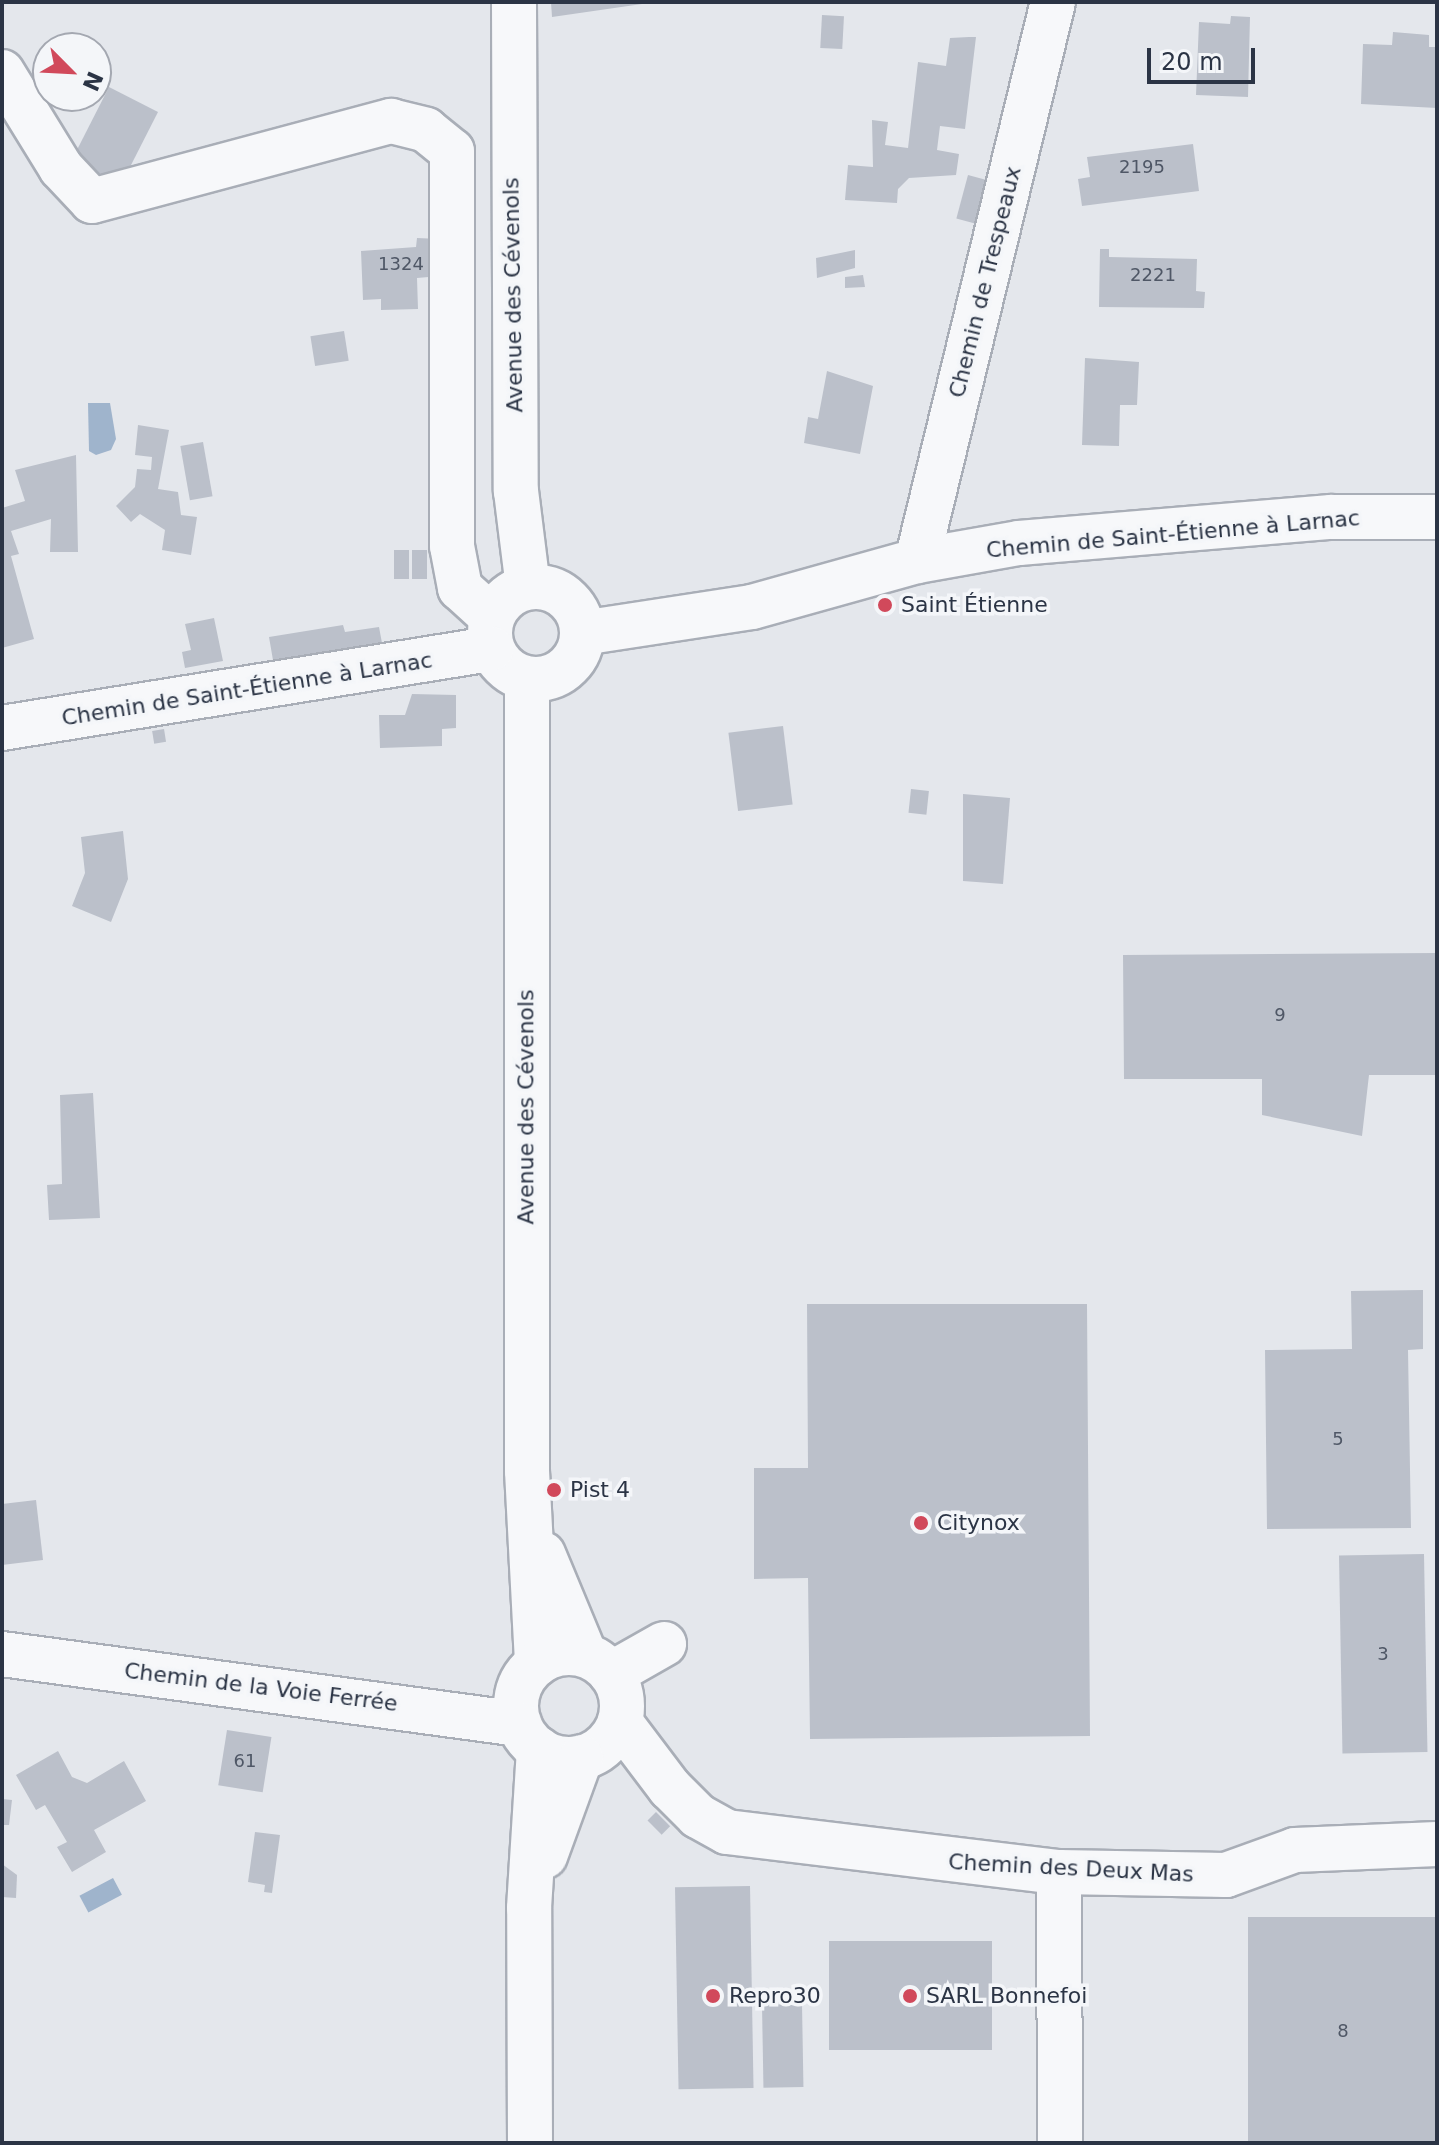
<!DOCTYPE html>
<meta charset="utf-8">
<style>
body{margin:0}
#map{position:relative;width:1439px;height:2145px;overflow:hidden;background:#e4e7ec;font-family:"DejaVu Sans",sans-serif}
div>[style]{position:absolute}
.water>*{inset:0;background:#9fb4cc;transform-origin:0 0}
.building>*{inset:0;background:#bbc0ca;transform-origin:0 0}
.roads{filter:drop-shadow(2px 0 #a9aeb7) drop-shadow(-2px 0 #a9aeb7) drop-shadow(0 2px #a9aeb7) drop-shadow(0 -2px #a9aeb7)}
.minor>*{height:44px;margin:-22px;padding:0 22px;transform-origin:22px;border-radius:22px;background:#f7f8fa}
.minor>.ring{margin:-22px;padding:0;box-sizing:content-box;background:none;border:44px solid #f7f8fa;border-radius:50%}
.dots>*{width:22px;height:22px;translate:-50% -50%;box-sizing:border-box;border:4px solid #f4f6f9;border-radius:50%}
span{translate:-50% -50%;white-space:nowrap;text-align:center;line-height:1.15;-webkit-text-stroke:7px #f4f6f9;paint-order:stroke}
.number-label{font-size:18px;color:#4f5766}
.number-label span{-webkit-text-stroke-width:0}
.street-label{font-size:22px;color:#2b3445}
.poi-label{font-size:22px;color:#2b3445}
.left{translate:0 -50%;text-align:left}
.frame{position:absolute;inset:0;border:4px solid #2b3445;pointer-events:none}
.north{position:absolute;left:32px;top:32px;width:80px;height:80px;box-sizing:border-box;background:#f4f6f9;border:2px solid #a4a8b1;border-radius:50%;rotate:114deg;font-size:22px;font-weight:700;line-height:32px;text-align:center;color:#2b3445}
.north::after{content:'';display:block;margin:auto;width:28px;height:36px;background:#d1495b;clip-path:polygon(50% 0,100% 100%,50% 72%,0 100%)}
.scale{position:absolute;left:1147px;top:48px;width:108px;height:36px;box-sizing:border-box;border:4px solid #2b3445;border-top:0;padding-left:10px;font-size:24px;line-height:28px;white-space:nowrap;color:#2b3445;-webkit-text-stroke:6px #f4f6f9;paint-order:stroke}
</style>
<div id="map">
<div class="water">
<i style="clip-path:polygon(88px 403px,110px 403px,116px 439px,111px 450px,96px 455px,89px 451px)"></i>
<i style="left:113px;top:1878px;width:19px;height:38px;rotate:62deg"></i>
</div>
<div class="building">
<i style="clip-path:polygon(551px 2px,642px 2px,642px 4px,552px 17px)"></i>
<i style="left:822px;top:15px;width:22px;height:33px;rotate:3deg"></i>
<i style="clip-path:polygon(1231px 16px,1250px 17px,1248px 97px,1196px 95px,1199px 22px,1230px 24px)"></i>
<i style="clip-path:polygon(1393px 32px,1429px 35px,1429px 47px,1437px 47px,1437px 108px,1361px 104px,1363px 44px,1392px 45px)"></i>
<i style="clip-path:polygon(969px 37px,976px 37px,965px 129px,940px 126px,937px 150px,959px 154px,956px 175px,909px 178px,898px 189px,897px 203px,845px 200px,848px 165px,873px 167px,872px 120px,888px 122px,885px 145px,908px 148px,918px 62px,946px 66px,950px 38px)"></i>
<i style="left:109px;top:87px;width:55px;height:81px;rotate:27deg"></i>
<i style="clip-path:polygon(1193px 144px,1199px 191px,1082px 206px,1078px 179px,1090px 177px,1087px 157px)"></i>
<i style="left:968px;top:175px;width:23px;height:45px;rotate:15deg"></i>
<i style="clip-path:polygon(417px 238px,440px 239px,440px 276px,417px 278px,418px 309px,381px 310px,381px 299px,363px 300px,361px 251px,416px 247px)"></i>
<i style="clip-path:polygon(1100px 249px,1109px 249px,1109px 257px,1197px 259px,1196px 291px,1205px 292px,1204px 308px,1099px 307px)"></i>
<i style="clip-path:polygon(855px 250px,855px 268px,817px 278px,816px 258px)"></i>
<i style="clip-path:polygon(863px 275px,865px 287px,845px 288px,845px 277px)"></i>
<i style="left:344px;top:331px;width:30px;height:34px;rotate:81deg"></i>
<i style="clip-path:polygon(1085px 358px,1139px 362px,1137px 405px,1120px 405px,1119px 446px,1082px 445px)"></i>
<i style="clip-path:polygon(827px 371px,873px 386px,860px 454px,804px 443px,808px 417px,818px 419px)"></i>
<i style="clip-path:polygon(138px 425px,169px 430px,158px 489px,178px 492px,181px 515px,197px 517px,191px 555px,162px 550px,165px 530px,140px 514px,131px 522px,116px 506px,135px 487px,137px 469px,151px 470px,152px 457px,135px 455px)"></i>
<i style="left:203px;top:442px;width:55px;height:23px;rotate:80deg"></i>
<i style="clip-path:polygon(76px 455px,78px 552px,50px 552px,51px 519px,11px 531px,19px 554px,11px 556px,34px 639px,2px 648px,2px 508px,25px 501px,15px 470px)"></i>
<i style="left:394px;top:550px;width:15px;height:29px"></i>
<i style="left:412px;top:550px;width:15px;height:29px"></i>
<i style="clip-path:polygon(214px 618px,223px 661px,185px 668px,182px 652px,191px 650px,185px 624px)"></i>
<i style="clip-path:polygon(343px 625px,345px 632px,379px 627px,382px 643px,348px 649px,350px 661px,274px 666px,269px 637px)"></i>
<i style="clip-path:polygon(412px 694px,456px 695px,456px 728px,442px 729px,442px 746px,380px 748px,379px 715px,405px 715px)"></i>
<i style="left:783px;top:726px;width:79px;height:55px;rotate:83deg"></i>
<i style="left:164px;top:729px;width:13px;height:12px;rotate:81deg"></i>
<i style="left:911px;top:789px;width:18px;height:24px;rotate:6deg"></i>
<i style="clip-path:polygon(963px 794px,1010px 798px,1003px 884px,963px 881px)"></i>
<i style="clip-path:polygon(123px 831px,128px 879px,111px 922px,72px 906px,85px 873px,81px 837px)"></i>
<i style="clip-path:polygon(1437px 953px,1437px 1075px,1369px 1075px,1362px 1136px,1262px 1115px,1262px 1079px,1124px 1079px,1123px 955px)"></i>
<i style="clip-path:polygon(93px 1093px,100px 1218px,49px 1220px,47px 1185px,62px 1184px,60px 1095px)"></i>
<i style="clip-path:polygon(1423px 1290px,1423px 1349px,1408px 1350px,1411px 1528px,1267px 1529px,1265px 1350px,1352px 1349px,1351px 1291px)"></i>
<i style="clip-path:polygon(807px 1304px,1087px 1304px,1090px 1736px,810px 1739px,808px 1578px,754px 1579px,754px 1468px,808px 1468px)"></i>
<i style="clip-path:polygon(36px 1500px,43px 1560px,2px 1565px,2px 1504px)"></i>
<i style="left:1424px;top:1554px;width:198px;height:85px;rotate:89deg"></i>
<i style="left:227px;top:1730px;width:45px;height:56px;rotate:9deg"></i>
<i style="clip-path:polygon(58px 1751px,72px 1777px,87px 1783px,124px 1761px,146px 1801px,94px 1830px,106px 1852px,72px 1872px,57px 1847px,67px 1842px,45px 1805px,36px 1810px,16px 1775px)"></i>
<i style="clip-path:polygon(2px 1799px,12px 1800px,9px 1825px,2px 1825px)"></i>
<i style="left:656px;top:1812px;width:20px;height:12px;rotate:45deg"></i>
<i style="clip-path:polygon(255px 1832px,280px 1835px,272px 1893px,264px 1892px,265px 1885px,248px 1882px)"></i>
<i style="clip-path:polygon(2px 1864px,17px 1875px,16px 1898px,2px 1897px)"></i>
<i style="left:750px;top:1886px;width:202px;height:75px;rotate:89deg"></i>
<i style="left:1437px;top:1917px;width:226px;height:189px;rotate:90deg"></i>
<i style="left:829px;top:1941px;width:163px;height:109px"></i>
<i style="left:802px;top:2004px;width:83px;height:40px;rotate:89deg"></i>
</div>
<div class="roads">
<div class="minor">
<i style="left:514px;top:2px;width:489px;rotate:89.8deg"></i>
<i style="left:516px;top:491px;width:97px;rotate:82.9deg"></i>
<i style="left:2px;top:72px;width:113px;rotate:58.4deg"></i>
<i style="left:61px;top:168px;width:45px;rotate:46.8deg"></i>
<i style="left:92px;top:201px;width:310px;rotate:-15deg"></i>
<i style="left:391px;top:121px;width:36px;rotate:14deg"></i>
<i style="left:426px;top:130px;width:33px;rotate:39deg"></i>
<i style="left:452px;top:151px;width:395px;rotate:90deg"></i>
<i style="left:452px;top:546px;width:43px;rotate:79.2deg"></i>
<i style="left:460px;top:588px;width:43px;rotate:42.2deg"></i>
<i style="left:917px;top:561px;width:575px;rotate:-76.33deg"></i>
<i class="ring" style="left:490px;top:587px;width:48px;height:48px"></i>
<i style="left:582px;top:633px;width:172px;rotate:-8.7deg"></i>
<i style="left:752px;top:607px;width:171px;rotate:-15.6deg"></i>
<i style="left:917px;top:561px;width:104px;rotate:-10deg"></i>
<i style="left:1019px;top:543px;width:313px;rotate:-4.8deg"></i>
<i style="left:1331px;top:517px;width:106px"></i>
<i style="left:527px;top:679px;width:792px;rotate:90deg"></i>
<i style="left:527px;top:1471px;width:193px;rotate:87deg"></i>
<i style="left:2px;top:728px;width:496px;rotate:-9.2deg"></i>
<i style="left:543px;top:1554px;width:109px;rotate:67.4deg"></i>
<i class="ring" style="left:516px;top:1653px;width:62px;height:62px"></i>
<i style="left:2px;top:1654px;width:522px;rotate:7.71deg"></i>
<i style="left:611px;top:1674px;width:61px;rotate:-29.5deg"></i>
<i style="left:620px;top:1722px;width:83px;rotate:52.9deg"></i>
<i style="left:670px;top:1788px;width:40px;rotate:45deg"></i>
<i style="left:698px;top:1816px;width:33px;rotate:29deg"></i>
<i style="left:727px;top:1832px;width:334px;rotate:6.9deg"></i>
<i style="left:1059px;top:1872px;width:167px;rotate:1deg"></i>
<i style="left:1226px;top:1875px;width:73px;rotate:-19.9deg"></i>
<i style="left:1295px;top:1850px;width:142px;rotate:-2.4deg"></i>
<i style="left:545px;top:1856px;width:105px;rotate:-70deg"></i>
<i style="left:1059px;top:1872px;width:271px;rotate:89.8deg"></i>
<i style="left:530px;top:2143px;width:235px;rotate:-90.2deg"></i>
<i style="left:529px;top:1908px;width:159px;rotate:-86.4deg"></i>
</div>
</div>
<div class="dots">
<i style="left:885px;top:605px;background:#d1495b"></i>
<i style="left:554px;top:1490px;background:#d1495b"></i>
<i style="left:921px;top:1523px;background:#d1495b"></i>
<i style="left:713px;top:1996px;background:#d1495b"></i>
<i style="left:910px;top:1996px;background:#d1495b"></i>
</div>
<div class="number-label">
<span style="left:1142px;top:167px">2195</span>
<span style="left:401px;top:264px">1324</span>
<span style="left:1153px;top:275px">2221</span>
<span style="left:1280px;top:1015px">9</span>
<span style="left:1338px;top:1439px">5</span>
<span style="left:1383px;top:1654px">3</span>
<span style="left:245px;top:1761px">61</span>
<span style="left:1343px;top:2031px">8</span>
</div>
<div class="street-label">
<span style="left:985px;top:282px;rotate:-76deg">Chemin de Trespeaux</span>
<span style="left:513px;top:295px;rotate:-91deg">Avenue des Cévenols</span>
<span style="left:1173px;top:534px;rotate:-5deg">Chemin de Saint-Étienne à Larnac</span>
<span style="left:247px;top:689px;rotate:-9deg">Chemin de Saint-Étienne à Larnac</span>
<span style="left:526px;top:1107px;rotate:-90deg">Avenue des Cévenols</span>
<span style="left:261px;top:1687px;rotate:7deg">Chemin de la Voie Ferrée</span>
<span style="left:1071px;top:1868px;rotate:3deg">Chemin des Deux Mas</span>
</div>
<div class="poi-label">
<span class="left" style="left:901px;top:605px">Saint Étienne</span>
<span class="left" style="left:570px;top:1490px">Pist 4</span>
<span class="left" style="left:937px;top:1523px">Citynox</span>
<span class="left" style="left:729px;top:1996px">Repro30</span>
<span class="left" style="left:926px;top:1996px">SARL Bonnefoi</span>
</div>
<div class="frame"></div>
<div class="north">N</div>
<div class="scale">20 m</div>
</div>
